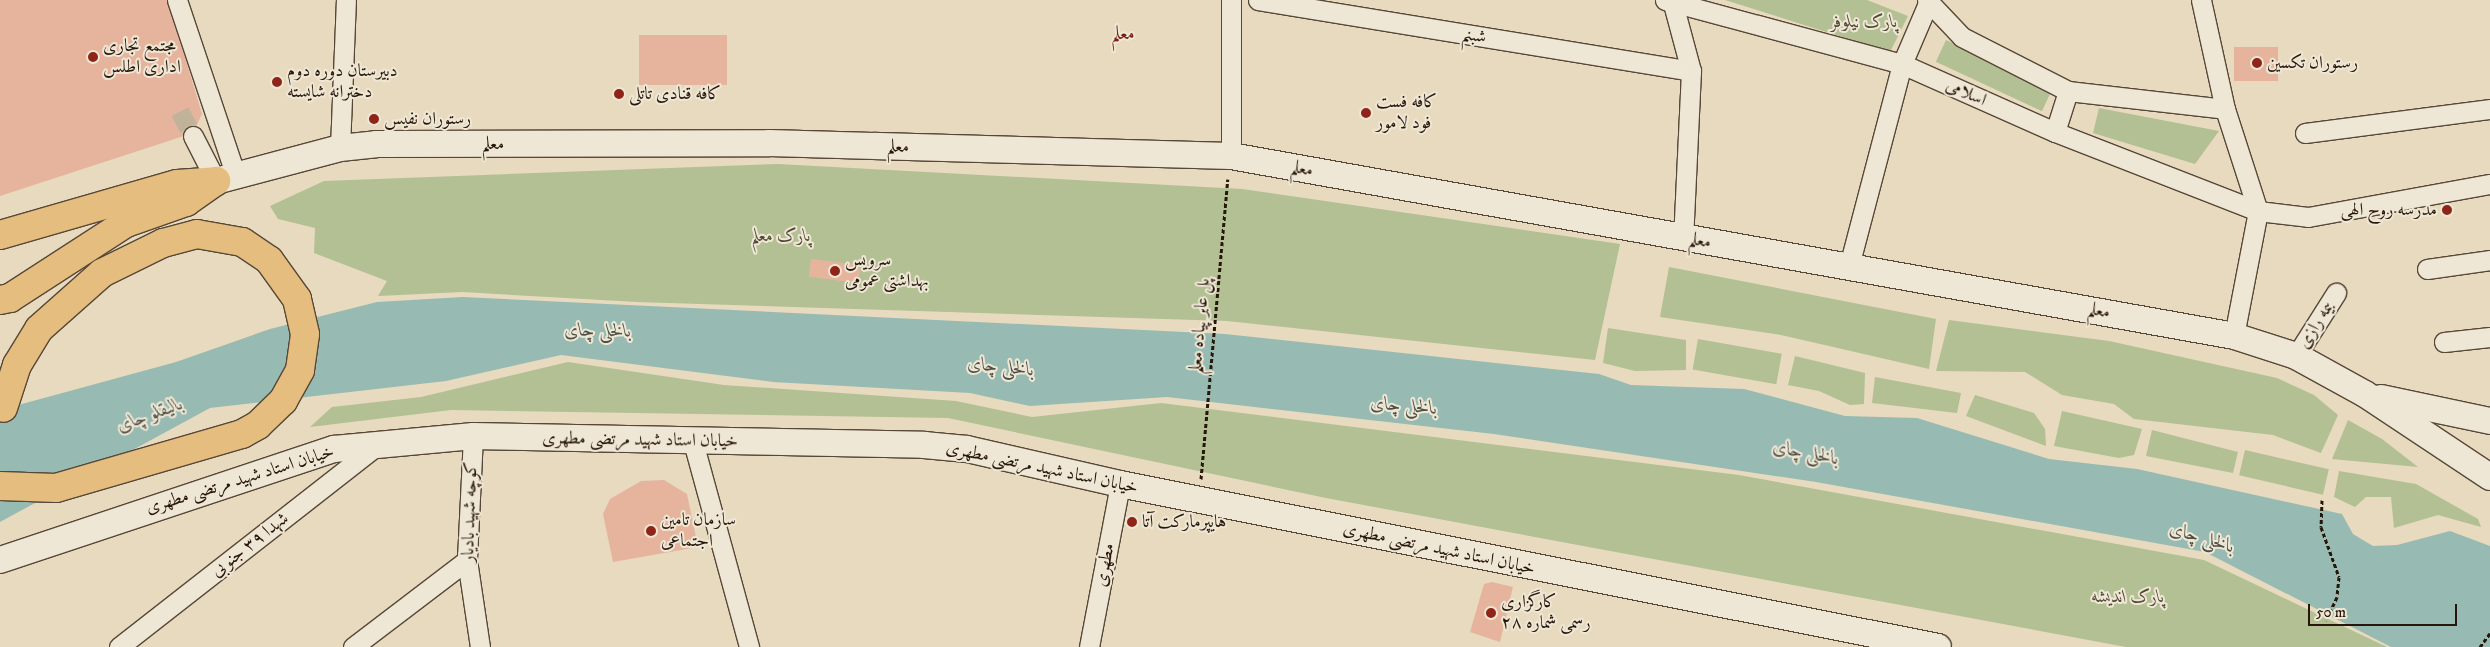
<!DOCTYPE html>
<meta charset="utf-8">
<style>
body{margin:0}
#map{position:relative;width:2490px;height:647px;overflow:hidden;background:#e7dabe;font-family:"IM FELL DW Pica",Amiri,serif}
div>[style]{position:absolute}
.green>*{inset:0;background:#b2c094;transform-origin:0 0}
.water>*{inset:0;background:#97bbb2}
.building>*{inset:0;background:#e6b49d;transform-origin:0 0}
.minor-tunnel>*{height:19px;margin-top:-9.5px;transform-origin:0;background:repeating-linear-gradient(90deg,#c1b39a 0 19px,transparent 0 28px)}
.path>*{height:3px;margin-top:-1.5px;transform-origin:0;background:repeating-linear-gradient(90deg,#27160a 0 4px,transparent 0 6.5px)}
.roads{filter:drop-shadow(1px 0 #574737) drop-shadow(-1px 0 #574737) drop-shadow(0 1px #574737) drop-shadow(0 -1px #574737)}
.minor>*{height:19px;margin:-9.5px;padding:0 9.5px;transform-origin:9.5px;border-radius:9.5px;background:#efe7d5}
.secondary>*{height:26px;margin:-13px;padding:0 13px;transform-origin:13px;border-radius:13px;background:#efe7d5}
.primary>*{height:28px;margin:-14px;padding:0 14px;transform-origin:14px;border-radius:14px;background:#e4bd7f}
.dots>*{width:14px;height:14px;translate:-50% -50%;box-sizing:border-box;border:2px solid #efe7d5;border-radius:50%}
span{translate:-50% -50%;white-space:nowrap;text-align:center;line-height:1.15;-webkit-text-stroke:4px #efe7d5;paint-order:stroke}
.park-label{font-size:18px;color:#514933;font-style:italic}
.street-label{font-size:18px;color:#27160a}
.poi-label{font-size:18px;color:#27160a}
.left{translate:0 -50%;text-align:left}
.right{translate:-100% -50%;text-align:right}
.neighbourhood-label{font-size:19px;color:#7a1f14}
.water-label{font-size:19px;color:#4e5045;font-style:italic}
.scale{position:absolute;left:2308px;top:604px;width:149px;height:22px;box-sizing:border-box;border:2px solid #27160a;border-top:0;padding-left:6px;font-size:15px;line-height:18px;white-space:nowrap;color:#27160a;-webkit-text-stroke:4px #efe7d5;paint-order:stroke}
</style>
<div id="map">
<div class="green">
<i style="clip-path:polygon(1725px 0,1867px 0,1908px 16px,1890px 52px)"></i>
<i style="left:1946px;top:40px;width:117px;height:24px;rotate:25deg"></i>
<i style="clip-path:polygon(2099px 108px,2219px 131px,2195px 164px,2093px 133px)"></i>
<i style="clip-path:polygon(778px 164px,1242px 189px,1620px 244px,1595px 360px,1227px 321px,637px 302px,462px 292px,378px 296px,387px 281px,314px 253px,315px 228px,278px 219px,270px 206px,324px 181px)"></i>
<i style="clip-path:polygon(1669px 267px,1936px 319px,1929px 369px,1781px 335px,1660px 317px)"></i>
<i style="clip-path:polygon(1949px 320px,2109px 341px,2277px 378px,2314px 395px,2338px 415px,2321px 453px,2273px 435px,2134px 419px,2114px 404px,2062px 395px,2025px 372px,1936px 371px)"></i>
<i style="clip-path:polygon(1608px 328px,1686px 340px,1686px 370px,1635px 371px,1603px 363px)"></i>
<i style="left:1698px;top:339px;width:85px;height:31px;rotate:10deg"></i>
<i style="clip-path:polygon(1795px 356px,1865px 373px,1864px 404px,1850px 405px,1819px 391px,1788px 385px)"></i>
<i style="clip-path:polygon(568px 362px,724px 385px,956px 401px,1032px 417px,1161px 403px,1739px 475px,2204px 560px,2387px 647px,2126px 647px,1326px 498px,948px 418px,451px 410px,310px 427px,332px 407px,421px 397px)"></i>
<i style="clip-path:polygon(1875px 377px,1961px 393px,1957px 413px,1872px 403px)"></i>
<i style="clip-path:polygon(1975px 395px,2034px 413px,2045px 429px,2046px 446px,1966px 416px)"></i>
<i style="clip-path:polygon(2062px 411px,2142px 429px,2134px 455px,2119px 458px,2054px 446px)"></i>
<i style="clip-path:polygon(2348px 420px,2382px 439px,2418px 467px,2332px 459px)"></i>
<i style="clip-path:polygon(2152px 430px,2238px 452px,2233px 473px,2146px 456px)"></i>
<i style="left:2245px;top:450px;width:86px;height:26px;rotate:13deg"></i>
<i style="clip-path:polygon(2339px 471px,2416px 484px,2478px 519px,2481px 527px,2438px 515px,2394px 528px,2391px 497px,2366px 497px,2355px 507px,2334px 497px)"></i>
</div>
<div class="water">
<i style="clip-path:polygon(463px 297px,1225px 334px,1599px 374px,1631px 385px,1744px 389px,1845px 416px,1917px 418px,2049px 459px,2137px 469px,2342px 514px,2353px 534px,2373px 546px,2397px 545px,2450px 531px,2490px 546px,2490px 647px,2391px 647px,2205px 552px,1816px 482px,1494px 434px,1167px 397px,1030px 406px,970px 393px,773px 382px,561px 355px,446px 381px,210px 408px,0 522px,0 410px,176px 362px,270px 329px,377px 302px)"></i>
</div>
<div class="building">
<i style="clip-path:polygon(0 0,168px 0,202px 114px,193px 133px,0 196px)"></i>
<i style="left:727px;top:35px;width:50px;height:88px;rotate:90deg"></i>
<i style="left:2234px;top:47px;width:44px;height:34px"></i>
<i style="left:811px;top:259px;width:50px;height:18px;rotate:7deg"></i>
<i style="clip-path:polygon(664px 480px,687px 494px,698px 547px,613px 562px,603px 514px,610px 499px,641px 481px)"></i>
<i style="clip-path:polygon(1492px 582px,1513px 587px,1500px 642px,1470px 632px,1484px 584px)"></i>
</div>
<div class="minor-tunnel">
<i style="left:180px;top:111px;width:28px;rotate:63deg"></i>
</div>
<div class="path">
<i style="left:1201px;top:479px;width:301px;rotate:-84.9deg"></i>
<i style="left:2322px;top:500px;width:27px;rotate:92deg"></i>
<i style="left:2321px;top:527px;width:53px;rotate:70.2deg"></i>
<i style="left:2339px;top:577px;width:20px;rotate:96deg"></i>
<i style="left:2337px;top:597px;width:26px;rotate:115deg"></i>
<i style="left:2480px;top:647px;width:17px;rotate:-54deg"></i>
</div>
<div class="roads">
<div class="minor">
<i style="left:177px;top:0;width:186px;rotate:71.5deg"></i>
<i style="left:1231px;top:0;width:156px;rotate:90deg"></i>
<i style="left:1258px;top:0;width:439px;rotate:9.3deg"></i>
<i style="left:1665px;top:0;width:245px;rotate:15.1deg"></i>
<i style="left:1902px;top:64px;width:167px;rotate:24deg"></i>
<i style="left:2055px;top:132px;width:218px;rotate:21.3deg"></i>
<i style="left:2258px;top:211px;width:50px;rotate:6.8deg"></i>
<i style="left:2308px;top:217px;width:185px;rotate:-10.3deg"></i>
<i style="left:1672px;top:0;width:73px;rotate:75deg"></i>
<i style="left:1691px;top:71px;width:167px;rotate:92.7deg"></i>
<i style="left:1927px;top:0;width:51px;rotate:46.6deg"></i>
<i style="left:1962px;top:37px;width:119px;rotate:27deg"></i>
<i style="left:2068px;top:91px;width:158px;rotate:6.5deg"></i>
<i style="left:2201px;top:0;width:112px;rotate:77.6deg"></i>
<i style="left:2225px;top:109px;width:107px;rotate:72.1deg"></i>
<i style="left:2258px;top:211px;width:127px;rotate:100.9deg"></i>
<i style="left:2055px;top:132px;width:43px;rotate:-72.4deg"></i>
<i style="left:2305px;top:133px;width:187px;rotate:-7.4deg"></i>
<i style="left:193px;top:136px;width:51px;rotate:62.9deg"></i>
<i style="left:340px;top:148px;width:148px;rotate:-87.7deg"></i>
<i style="left:1849px;top:266px;width:209px;rotate:-75.3deg"></i>
<i style="left:1902px;top:64px;width:69px;rotate:-66.8deg"></i>
<i style="left:2427px;top:269px;width:64px;rotate:-8.1deg"></i>
<i style="left:2444px;top:342px;width:46px;rotate:-6.2deg"></i>
<i style="left:2296px;top:356px;width:75px;rotate:-57.6deg"></i>
<i style="left:473px;top:436px;width:124px;rotate:92.8deg"></i>
<i style="left:467px;top:560px;width:88px;rotate:81.5deg"></i>
<i style="left:693px;top:442px;width:213px;rotate:74.7deg"></i>
<i style="left:119px;top:647px;width:328px;rotate:-38deg"></i>
<i style="left:353px;top:647px;width:143px;rotate:-37.3deg"></i>
<i style="left:1089px;top:647px;width:166px;rotate:-79.2deg"></i>
</div>
<div class="secondary">
<i style="left:216px;top:181px;width:128px;rotate:-14.9deg"></i>
<i style="left:340px;top:148px;width:36px;rotate:-6deg"></i>
<i style="left:376px;top:144px;width:393px;rotate:-0.1deg"></i>
<i style="left:769px;top:143px;width:462px;rotate:1.6deg"></i>
<i style="left:1231px;top:156px;width:1019px;rotate:10.17deg"></i>
<i style="left:2234px;top:336px;width:65px;rotate:17.9deg"></i>
<i style="left:2296px;top:356px;width:79px;rotate:28.8deg"></i>
<i style="left:2365px;top:394px;width:150px;rotate:33.6deg"></i>
<i style="left:2381px;top:398px;width:111px;rotate:11.9deg"></i>
<i style="left:0;top:560px;width:352px;rotate:-18.4deg"></i>
<i style="left:334px;top:449px;width:140px;rotate:-5.3deg"></i>
<i style="left:473px;top:436px;width:451px;rotate:1.1deg"></i>
<i style="left:924px;top:445px;width:43px;rotate:5.3deg"></i>
<i style="left:967px;top:449px;width:157px;rotate:12.9deg"></i>
<i style="left:1120px;top:484px;width:834px;rotate:11.27deg"></i>
</div>
<div class="primary">
<i style="left:0;top:235px;width:184px;rotate:-16.1deg"></i>
<i style="left:177px;top:184px;width:39px;rotate:-4deg"></i>
<i style="left:0;top:300px;width:10px;rotate:-11deg"></i>
<i style="left:10px;top:298px;width:138px;rotate:-32.9deg"></i>
<i style="left:126px;top:223px;width:64px;rotate:-19.3deg"></i>
<i style="left:186px;top:202px;width:37px;rotate:-35deg"></i>
<i style="left:0;top:486px;width:56px;rotate:2deg"></i>
<i style="left:56px;top:488px;width:194px;rotate:-16.2deg"></i>
<i style="left:242px;top:434px;width:18px;rotate:-29deg"></i>
<i style="left:258px;top:425px;width:35px;rotate:-44deg"></i>
<i style="left:283px;top:401px;width:35px;rotate:-61deg"></i>
<i style="left:300px;top:370px;width:36px;rotate:-82deg"></i>
<i style="left:305px;top:334px;width:36px;rotate:-103deg"></i>
<i style="left:297px;top:299px;width:48px;rotate:-125.7deg"></i>
<i style="left:269px;top:260px;width:32px;rotate:-146deg"></i>
<i style="left:242px;top:242px;width:46px;rotate:-169.9deg"></i>
<i style="left:197px;top:234px;width:35px;rotate:165deg"></i>
<i style="left:163px;top:243px;width:68px;rotate:153.8deg"></i>
<i style="left:102px;top:273px;width:84px;rotate:138.4deg"></i>
<i style="left:39px;top:329px;width:42px;rotate:121.4deg"></i>
<i style="left:17px;top:365px;width:45px;rotate:108deg"></i>
</div>
</div>
<div class="dots">
<i style="left:93px;top:57px;background:#8f2418"></i>
<i style="left:2257px;top:63px;background:#8f2418"></i>
<i style="left:277px;top:82px;background:#8f2418"></i>
<i style="left:619px;top:94px;background:#8f2418"></i>
<i style="left:1366px;top:113px;background:#8f2418"></i>
<i style="left:374px;top:119px;background:#8f2418"></i>
<i style="left:2447px;top:210px;background:#8f2418"></i>
<i style="left:835px;top:271px;background:#8f2418"></i>
<i style="left:1132px;top:522px;background:#8f2418"></i>
<i style="left:651px;top:531px;background:#8f2418"></i>
<i style="left:1491px;top:613px;background:#8f2418"></i>
</div>
<div class="park-label">
<span style="left:1864px;top:22px">پارک نیلوفر</span>
<span style="left:781px;top:236px">پارک معلم</span>
<span style="left:2128px;top:597px">پارک اندیشه</span>
</div>
<div class="street-label">
<span style="left:1474px;top:36px;rotate:9deg">شبنم</span>
<span style="left:1966px;top:93px;rotate:24deg">اسلامی</span>
<span style="left:493px;top:144px">معلم</span>
<span style="left:898px;top:147px;rotate:2deg">معلم</span>
<span style="left:1302px;top:169px;rotate:10deg">معلم</span>
<span style="left:1700px;top:241px;rotate:9deg">معلم</span>
<span style="left:2099px;top:311px;rotate:10deg">معلم</span>
<span style="left:2316px;top:325px;rotate:-58deg">بیمه رازی</span>
<span style="left:1200px;top:326px;rotate:-85deg">پل عابر پیاده معلم</span>
<span style="left:640px;top:440px;rotate:1deg">خیابان استاد شهید مرتضی مطهری</span>
<span style="left:1042px;top:468px;rotate:12deg">خیابان استاد شهید مرتضی مطهری</span>
<span style="left:240px;top:480px;rotate:-17deg">خیابان استاد شهید مرتضی مطهری</span>
<span style="left:470px;top:512px;rotate:-88deg">کوچه شهید بادیار</span>
<span style="left:250px;top:545px;rotate:-38deg">شهدا ۳۹ جنوبی</span>
<span style="left:1439px;top:549px;rotate:12deg">خیابان استاد شهید مرتضی مطهری</span>
<span style="left:1105px;top:565px;rotate:-79deg">مطهری</span>
</div>
<div class="poi-label">
<span class="left" style="left:103px;top:57px">مجتمع تجاری<br>اداری اطلس</span>
<span class="left" style="left:2267px;top:63px">رستوران تکسین</span>
<span class="left" style="left:287px;top:82px">دبیرستان دوره دوم<br>دخترانه شایسته</span>
<span class="left" style="left:629px;top:94px">کافه قنادی تاتلی</span>
<span class="left" style="left:1376px;top:113px">کافه فست<br>فود لامور</span>
<span class="left" style="left:384px;top:119px">رستوران نفیس</span>
<span class="right" style="left:2437px;top:210px">مدرسه روح الهی</span>
<span class="left" style="left:845px;top:271px">سرویس<br>بهداشتی عمومی</span>
<span class="left" style="left:661px;top:531px">سازمان تامین<br>اجتماعی</span>
<span class="left" style="left:1142px;top:522px">هایپرمارکت آتا</span>
<span class="left" style="left:1501px;top:613px">کارگزاری<br>رسمی شماره ۲۸</span>
</div>
<div class="neighbourhood-label">
<span style="left:1123px;top:34px">معلم</span>
</div>
<div class="water-label">
<span style="left:598px;top:331px;rotate:1deg">بالخلی چای</span>
<span style="left:1001px;top:367px;rotate:6deg">بالخلی چای</span>
<span style="left:1404px;top:406px;rotate:5deg">بالخلی چای</span>
<span style="left:150px;top:415px;rotate:-20deg">بالیقلو چای</span>
<span style="left:1806px;top:453px;rotate:11deg">بالخلی چای</span>
<span style="left:2202px;top:538px;rotate:17deg">بالخلی چای</span>
</div>
<div class="scale">50 m</div>
</div>
